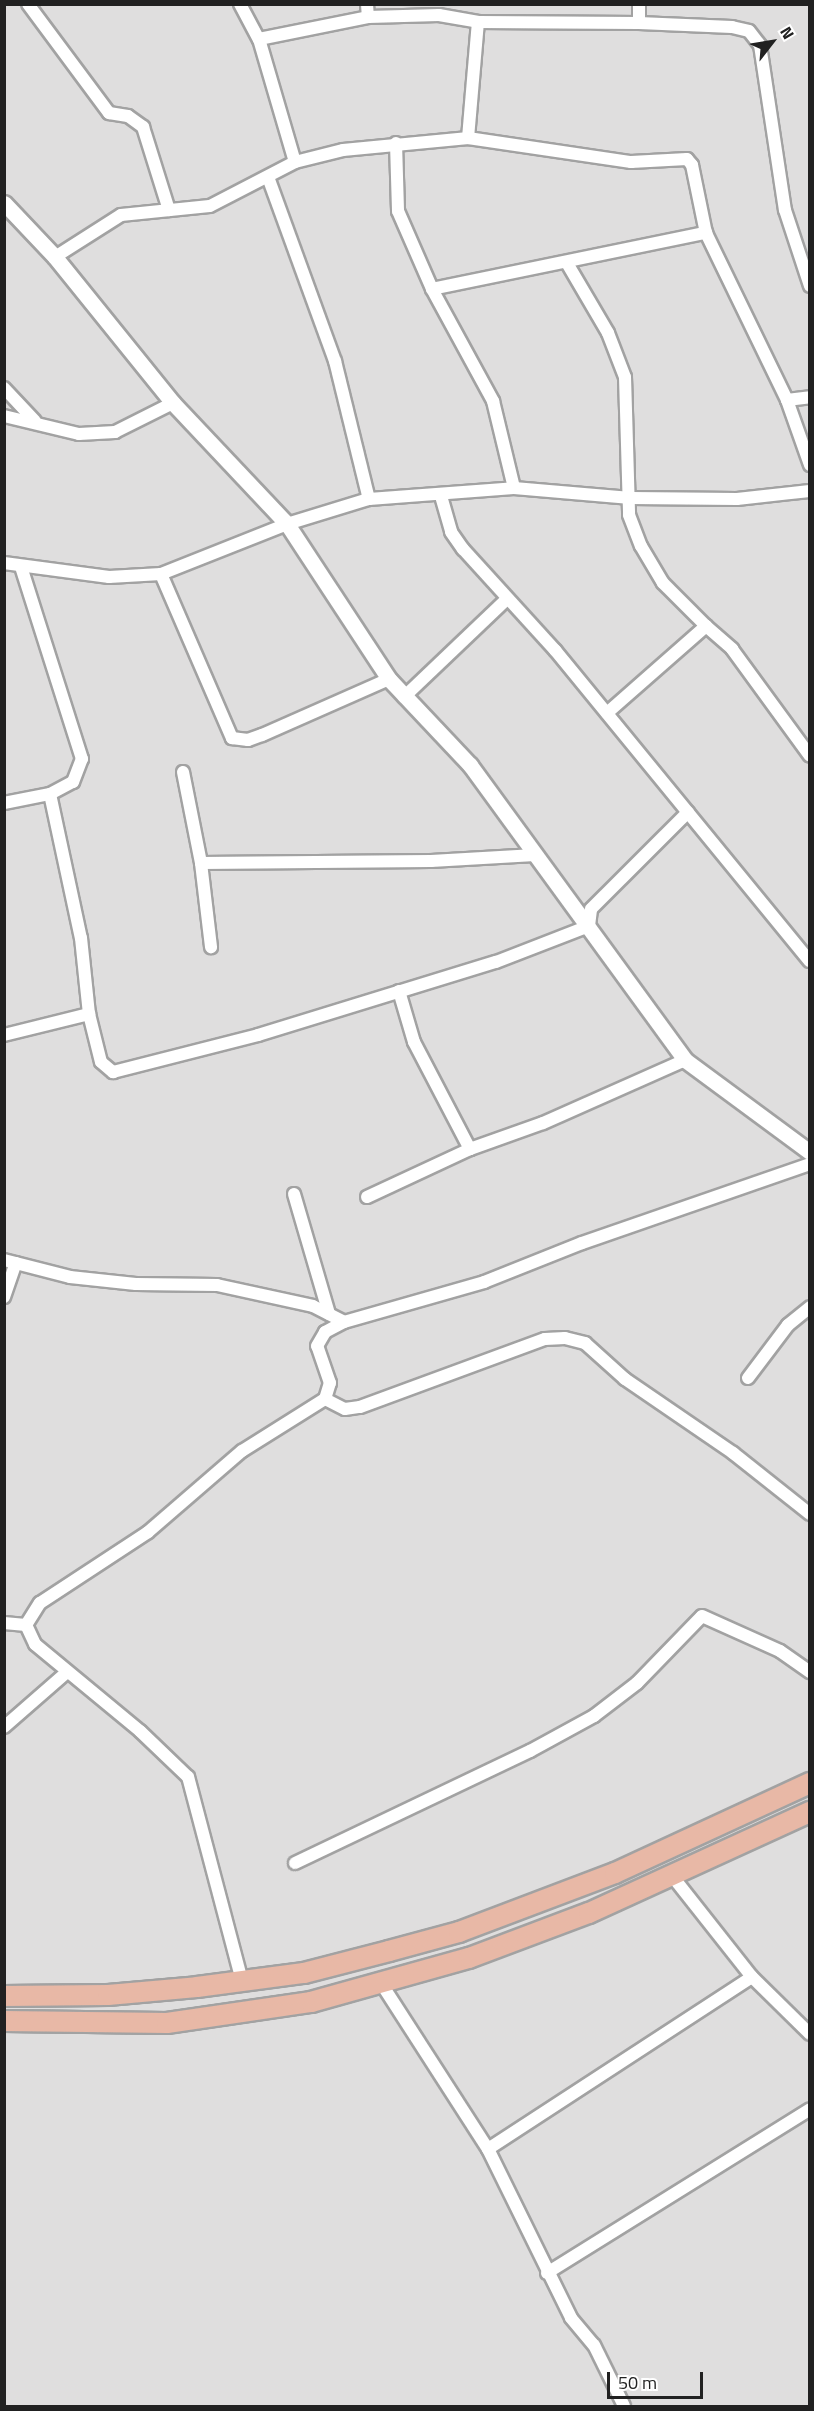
<!DOCTYPE html>
<style>
body{margin:0}
#map{position:relative;width:814px;height:2411px;overflow:hidden;background:#f0eee8;font-family:"Titillium Web",sans-serif}
div>[style]{position:absolute}
.residential>*{inset:0;background:#dfdede;transform-origin:0 0}
.roads{filter:drop-shadow(2px 0 #a2a2a2) drop-shadow(-2px 0 #a2a2a2) drop-shadow(0 2px #a2a2a2) drop-shadow(0 -2px #a2a2a2)}
.minor>*{height:12px;margin:-6px;padding:0 6px;transform-origin:6px;border-radius:6px;background:#fff}
.tertiary>*{height:15px;margin:-7.5px;padding:0 7.5px;transform-origin:7.5px;border-radius:7.5px;background:#fff}
.trunk>*{height:20px;margin:-10px;padding:0 10px;transform-origin:10px;border-radius:10px;background:#e8b8a6}
span{translate:-50% -50%;white-space:nowrap;text-align:center;line-height:1.15;-webkit-text-stroke:5px #fff;paint-order:stroke}
.frame{position:absolute;inset:0;border:6px solid #212121;pointer-events:none}
.north{position:absolute;left:742px;top:12px;width:60px;height:60px;-webkit-text-stroke:4px #fff;paint-order:stroke;rotate:59deg;font-size:16px;font-weight:700;line-height:24px;text-align:center;color:#212121}
.north::after{content:'';display:block;margin:auto;width:21px;height:27px;background:#212121;clip-path:polygon(50% 0,100% 100%,50% 72%,0 100%)}
.scale{position:absolute;left:607px;top:2372px;width:96px;height:27px;box-sizing:border-box;border:3px solid #212121;border-top:0;padding-left:8px;font-size:18px;line-height:21px;white-space:nowrap;color:#212121;-webkit-text-stroke:4px #fff;paint-order:stroke}
</style>
<div id="map">
<div class="residential">
<i style="left:5px;top:5px;width:804px;height:2401px"></i>
</div>
<div class="roads">
<div class="minor">
<i style="left:28px;top:4px;width:136px;rotate:53.4deg"></i>
<i style="left:109px;top:113px;width:19px;rotate:9deg"></i>
<i style="left:128px;top:116px;width:19px;rotate:36deg"></i>
<i style="left:143px;top:127px;width:87px;rotate:72.6deg"></i>
<i style="left:240px;top:4px;width:40px;rotate:62deg"></i>
<i style="left:259px;top:39px;width:128px;rotate:73.7deg"></i>
<i style="left:367px;top:4px;width:13px;rotate:86deg"></i>
<i style="left:639px;top:23px;width:19px;rotate:-90deg"></i>
<i style="left:259px;top:39px;width:111px;rotate:-11.4deg"></i>
<i style="left:368px;top:17px;width:71px;rotate:-1.6deg"></i>
<i style="left:439px;top:15px;width:40px;rotate:10deg"></i>
<i style="left:478px;top:22px;width:161px;rotate:0.4deg"></i>
<i style="left:639px;top:23px;width:93px;rotate:2.5deg"></i>
<i style="left:732px;top:27px;width:17px;rotate:13deg"></i>
<i style="left:749px;top:31px;width:18px;rotate:52deg"></i>
<i style="left:760px;top:45px;width:167px;rotate:81.4deg"></i>
<i style="left:785px;top:210px;width:80px;rotate:71.8deg"></i>
<i style="left:468px;top:138px;width:116px;rotate:-85.1deg"></i>
<i style="left:396px;top:143px;width:68px;rotate:88.3deg"></i>
<i style="left:398px;top:211px;width:85px;rotate:66.4deg"></i>
<i style="left:432px;top:289px;width:128px;rotate:61.4deg"></i>
<i style="left:493px;top:401px;width:89px;rotate:76.4deg"></i>
<i style="left:268px;top:177px;width:196px;rotate:70deg"></i>
<i style="left:335px;top:361px;width:142px;rotate:76.2deg"></i>
<i style="left:55px;top:257px;width:78px;rotate:-32.5deg"></i>
<i style="left:121px;top:215px;width:89px;rotate:-5.8deg"></i>
<i style="left:210px;top:206px;width:96px;rotate:-27.4deg"></i>
<i style="left:295px;top:162px;width:49px;rotate:-14deg"></i>
<i style="left:343px;top:150px;width:126px;rotate:-5.5deg"></i>
<i style="left:468px;top:138px;width:165px;rotate:8.4deg"></i>
<i style="left:631px;top:162px;width:56px;rotate:-3.1deg"></i>
<i style="left:687px;top:159px;width:8px;rotate:50deg"></i>
<i style="left:692px;top:165px;width:69px;rotate:78.4deg"></i>
<i style="left:706px;top:233px;width:186px;rotate:64.1deg"></i>
<i style="left:787px;top:400px;width:69px;rotate:70.5deg"></i>
<i style="left:567px;top:263px;width:81px;rotate:59.6deg"></i>
<i style="left:608px;top:333px;width:47px;rotate:68.9deg"></i>
<i style="left:625px;top:377px;width:138px;rotate:88.3deg"></i>
<i style="left:629px;top:515px;width:33px;rotate:69deg"></i>
<i style="left:641px;top:546px;width:43px;rotate:59.3deg"></i>
<i style="left:663px;top:583px;width:61px;rotate:45deg"></i>
<i style="left:432px;top:289px;width:280px;rotate:-11.6deg"></i>
<i style="left:4px;top:388px;width:45px;rotate:46.8deg"></i>
<i style="left:787px;top:400px;width:23px;rotate:-7deg"></i>
<i style="left:4px;top:416px;width:77px;rotate:13.5deg"></i>
<i style="left:79px;top:434px;width:36px;rotate:-3deg"></i>
<i style="left:115px;top:432px;width:65px;rotate:-26.6deg"></i>
<i style="left:441px;top:496px;width:37px;rotate:74deg"></i>
<i style="left:451px;top:532px;width:21px;rotate:55deg"></i>
<i style="left:463px;top:549px;width:137px;rotate:47.7deg"></i>
<i style="left:555px;top:650px;width:402px;rotate:50.7deg"></i>
<i style="left:4px;top:563px;width:106px;rotate:7.6deg"></i>
<i style="left:109px;top:577px;width:52px;rotate:-3.3deg"></i>
<i style="left:161px;top:574px;width:136px;rotate:-21.6deg"></i>
<i style="left:287px;top:524px;width:86px;rotate:-17deg"></i>
<i style="left:369px;top:499px;width:145px;rotate:-4.3deg"></i>
<i style="left:514px;top:488px;width:117px;rotate:4.9deg"></i>
<i style="left:631px;top:498px;width:106px;rotate:0.5deg"></i>
<i style="left:737px;top:499px;width:73px;rotate:-6.3deg"></i>
<i style="left:161px;top:574px;width:179px;rotate:66.6deg"></i>
<i style="left:232px;top:738px;width:16px;rotate:7deg"></i>
<i style="left:248px;top:740px;width:15px;rotate:-20deg"></i>
<i style="left:262px;top:735px;width:139px;rotate:-23.8deg"></i>
<i style="left:404px;top:697px;width:142px;rotate:-43.6deg"></i>
<i style="left:607px;top:713px;width:132px;rotate:-41.3deg"></i>
<i style="left:706px;top:626px;width:35px;rotate:41deg"></i>
<i style="left:732px;top:649px;width:132px;rotate:53.9deg"></i>
<i style="left:183px;top:772px;width:93px;rotate:78.8deg"></i>
<i style="left:201px;top:863px;width:85px;rotate:83.2deg"></i>
<i style="left:50px;top:794px;width:147px;rotate:77.9deg"></i>
<i style="left:81px;top:938px;width:76px;rotate:84deg"></i>
<i style="left:89px;top:1014px;width:49px;rotate:76deg"></i>
<i style="left:101px;top:1062px;width:16px;rotate:40deg"></i>
<i style="left:113px;top:1072px;width:150px;rotate:-14.3deg"></i>
<i style="left:258px;top:1035px;width:249px;rotate:-17.1deg"></i>
<i style="left:496px;top:962px;width:100px;rotate:-21.2deg"></i>
<i style="left:589px;top:926px;width:17px;rotate:-83deg"></i>
<i style="left:591px;top:909px;width:137px;rotate:-45deg"></i>
<i style="left:4px;top:803px;width:47px;rotate:-11.1deg"></i>
<i style="left:50px;top:794px;width:26px;rotate:-28deg"></i>
<i style="left:73px;top:782px;width:25px;rotate:-69deg"></i>
<i style="left:82px;top:759px;width:201px;rotate:-107.6deg"></i>
<i style="left:201px;top:863px;width:230px;rotate:-0.5deg"></i>
<i style="left:431px;top:861px;width:104px;rotate:-3.3deg"></i>
<i style="left:399px;top:991px;width:53px;rotate:73.6deg"></i>
<i style="left:414px;top:1042px;width:121px;rotate:62.4deg"></i>
<i style="left:4px;top:1035px;width:88px;rotate:-13.9deg"></i>
<i style="left:294px;top:1194px;width:125px;rotate:73.7deg"></i>
<i style="left:367px;top:1197px;width:114px;rotate:-25deg"></i>
<i style="left:470px;top:1149px;width:77px;rotate:-19.6deg"></i>
<i style="left:543px;top:1123px;width:155px;rotate:-23.9deg"></i>
<i style="left:4px;top:1260px;width:68px;rotate:14.4deg"></i>
<i style="left:70px;top:1277px;width:66px;rotate:6.1deg"></i>
<i style="left:136px;top:1284px;width:81px;rotate:0.7deg"></i>
<i style="left:217px;top:1285px;width:98px;rotate:12.3deg"></i>
<i style="left:313px;top:1306px;width:35px;rotate:27deg"></i>
<i style="left:4px;top:1297px;width:36px;rotate:-71deg"></i>
<i style="left:748px;top:1378px;width:66px;rotate:-53deg"></i>
<i style="left:788px;top:1325px;width:28px;rotate:-39deg"></i>
<i style="left:325px;top:1399px;width:22px;rotate:27deg"></i>
<i style="left:345px;top:1409px;width:15px;rotate:-8deg"></i>
<i style="left:360px;top:1407px;width:197px;rotate:-20.2deg"></i>
<i style="left:545px;top:1339px;width:20px;rotate:-3deg"></i>
<i style="left:565px;top:1338px;width:21px;rotate:14deg"></i>
<i style="left:585px;top:1343px;width:54px;rotate:42deg"></i>
<i style="left:625px;top:1379px;width:131px;rotate:34.4deg"></i>
<i style="left:733px;top:1453px;width:98px;rotate:38.4deg"></i>
<i style="left:4px;top:1623px;width:22px;rotate:5deg"></i>
<i style="left:4px;top:1727px;width:84px;rotate:-41.1deg"></i>
<i style="left:295px;top:1863px;width:260px;rotate:-25.5deg"></i>
<i style="left:530px;top:1751px;width:73px;rotate:-28.7deg"></i>
<i style="left:594px;top:1716px;width:54px;rotate:-37.5deg"></i>
<i style="left:637px;top:1683px;width:93px;rotate:-45.9deg"></i>
<i style="left:702px;top:1616px;width:85px;rotate:24.2deg"></i>
<i style="left:780px;top:1651px;width:37px;rotate:35deg"></i>
<i style="left:673px;top:1877px;width:127px;rotate:51.7deg"></i>
<i style="left:752px;top:1977px;width:81px;rotate:44.5deg"></i>
<i style="left:242px;top:1981px;width:211px;rotate:-104.8deg"></i>
<i style="left:188px;top:1777px;width:66px;rotate:-136.2deg"></i>
<i style="left:140px;top:1731px;width:136px;rotate:-140.4deg"></i>
<i style="left:35px;top:1644px;width:21px;rotate:-115deg"></i>
<i style="left:26px;top:1625px;width:26px;rotate:-58deg"></i>
<i style="left:40px;top:1603px;width:129px;rotate:-33.3deg"></i>
<i style="left:148px;top:1532px;width:124px;rotate:-40.8deg"></i>
<i style="left:242px;top:1451px;width:98px;rotate:-32.1deg"></i>
<i style="left:325px;top:1399px;width:17px;rotate:-73deg"></i>
<i style="left:330px;top:1383px;width:39px;rotate:-109deg"></i>
<i style="left:317px;top:1346px;width:16px;rotate:-60deg"></i>
<i style="left:325px;top:1332px;width:21px;rotate:-28deg"></i>
<i style="left:344px;top:1322px;width:146px;rotate:-15.9deg"></i>
<i style="left:484px;top:1282px;width:105px;rotate:-21.7deg"></i>
<i style="left:582px;top:1243px;width:241px;rotate:-19.1deg"></i>
<i style="left:381px;top:1983px;width:197px;rotate:57.2deg"></i>
<i style="left:488px;top:2149px;width:188px;rotate:63.8deg"></i>
<i style="left:571px;top:2318px;width:35px;rotate:50deg"></i>
<i style="left:594px;top:2345px;width:68px;rotate:63.8deg"></i>
<i style="left:488px;top:2149px;width:315px;rotate:-33.1deg"></i>
<i style="left:547px;top:2273px;width:310px;rotate:-31.9deg"></i>
</div>
<div class="tertiary">
<i style="left:4px;top:203px;width:74px;rotate:46.6deg"></i>
<i style="left:55px;top:257px;width:188px;rotate:51.1deg"></i>
<i style="left:173px;top:403px;width:166px;rotate:46.7deg"></i>
<i style="left:287px;top:524px;width:186px;rotate:56.7deg"></i>
<i style="left:389px;top:679px;width:118px;rotate:46.7deg"></i>
<i style="left:470px;top:765px;width:365px;rotate:53.9deg"></i>
<i style="left:685px;top:1060px;width:155px;rotate:36.4deg"></i>
</div>
<div class="trunk">
<i style="left:4px;top:1996px;width:104px;rotate:-0.6deg"></i>
<i style="left:108px;top:1995px;width:89px;rotate:-5.1deg"></i>
<i style="left:197px;top:1987px;width:108px;rotate:-7.5deg"></i>
<i style="left:304px;top:1973px;width:88px;rotate:-14.5deg"></i>
<i style="left:389px;top:1951px;width:73px;rotate:-15.2deg"></i>
<i style="left:459px;top:1932px;width:167px;rotate:-20.7deg"></i>
<i style="left:615px;top:1873px;width:215px;rotate:-24.8deg"></i>
<i style="left:4px;top:2021px;width:163px;rotate:0.7deg"></i>
<i style="left:167px;top:2023px;width:146px;rotate:-8.3deg"></i>
<i style="left:311px;top:2002px;width:164px;rotate:-15.6deg"></i>
<i style="left:469px;top:1958px;width:128px;rotate:-20.6deg"></i>
<i style="left:589px;top:1913px;width:243px;rotate:-24.6deg"></i>
</div>
</div>
<div class="frame"></div>
<div class="north">N</div>
<div class="scale">50 m</div>
</div>
